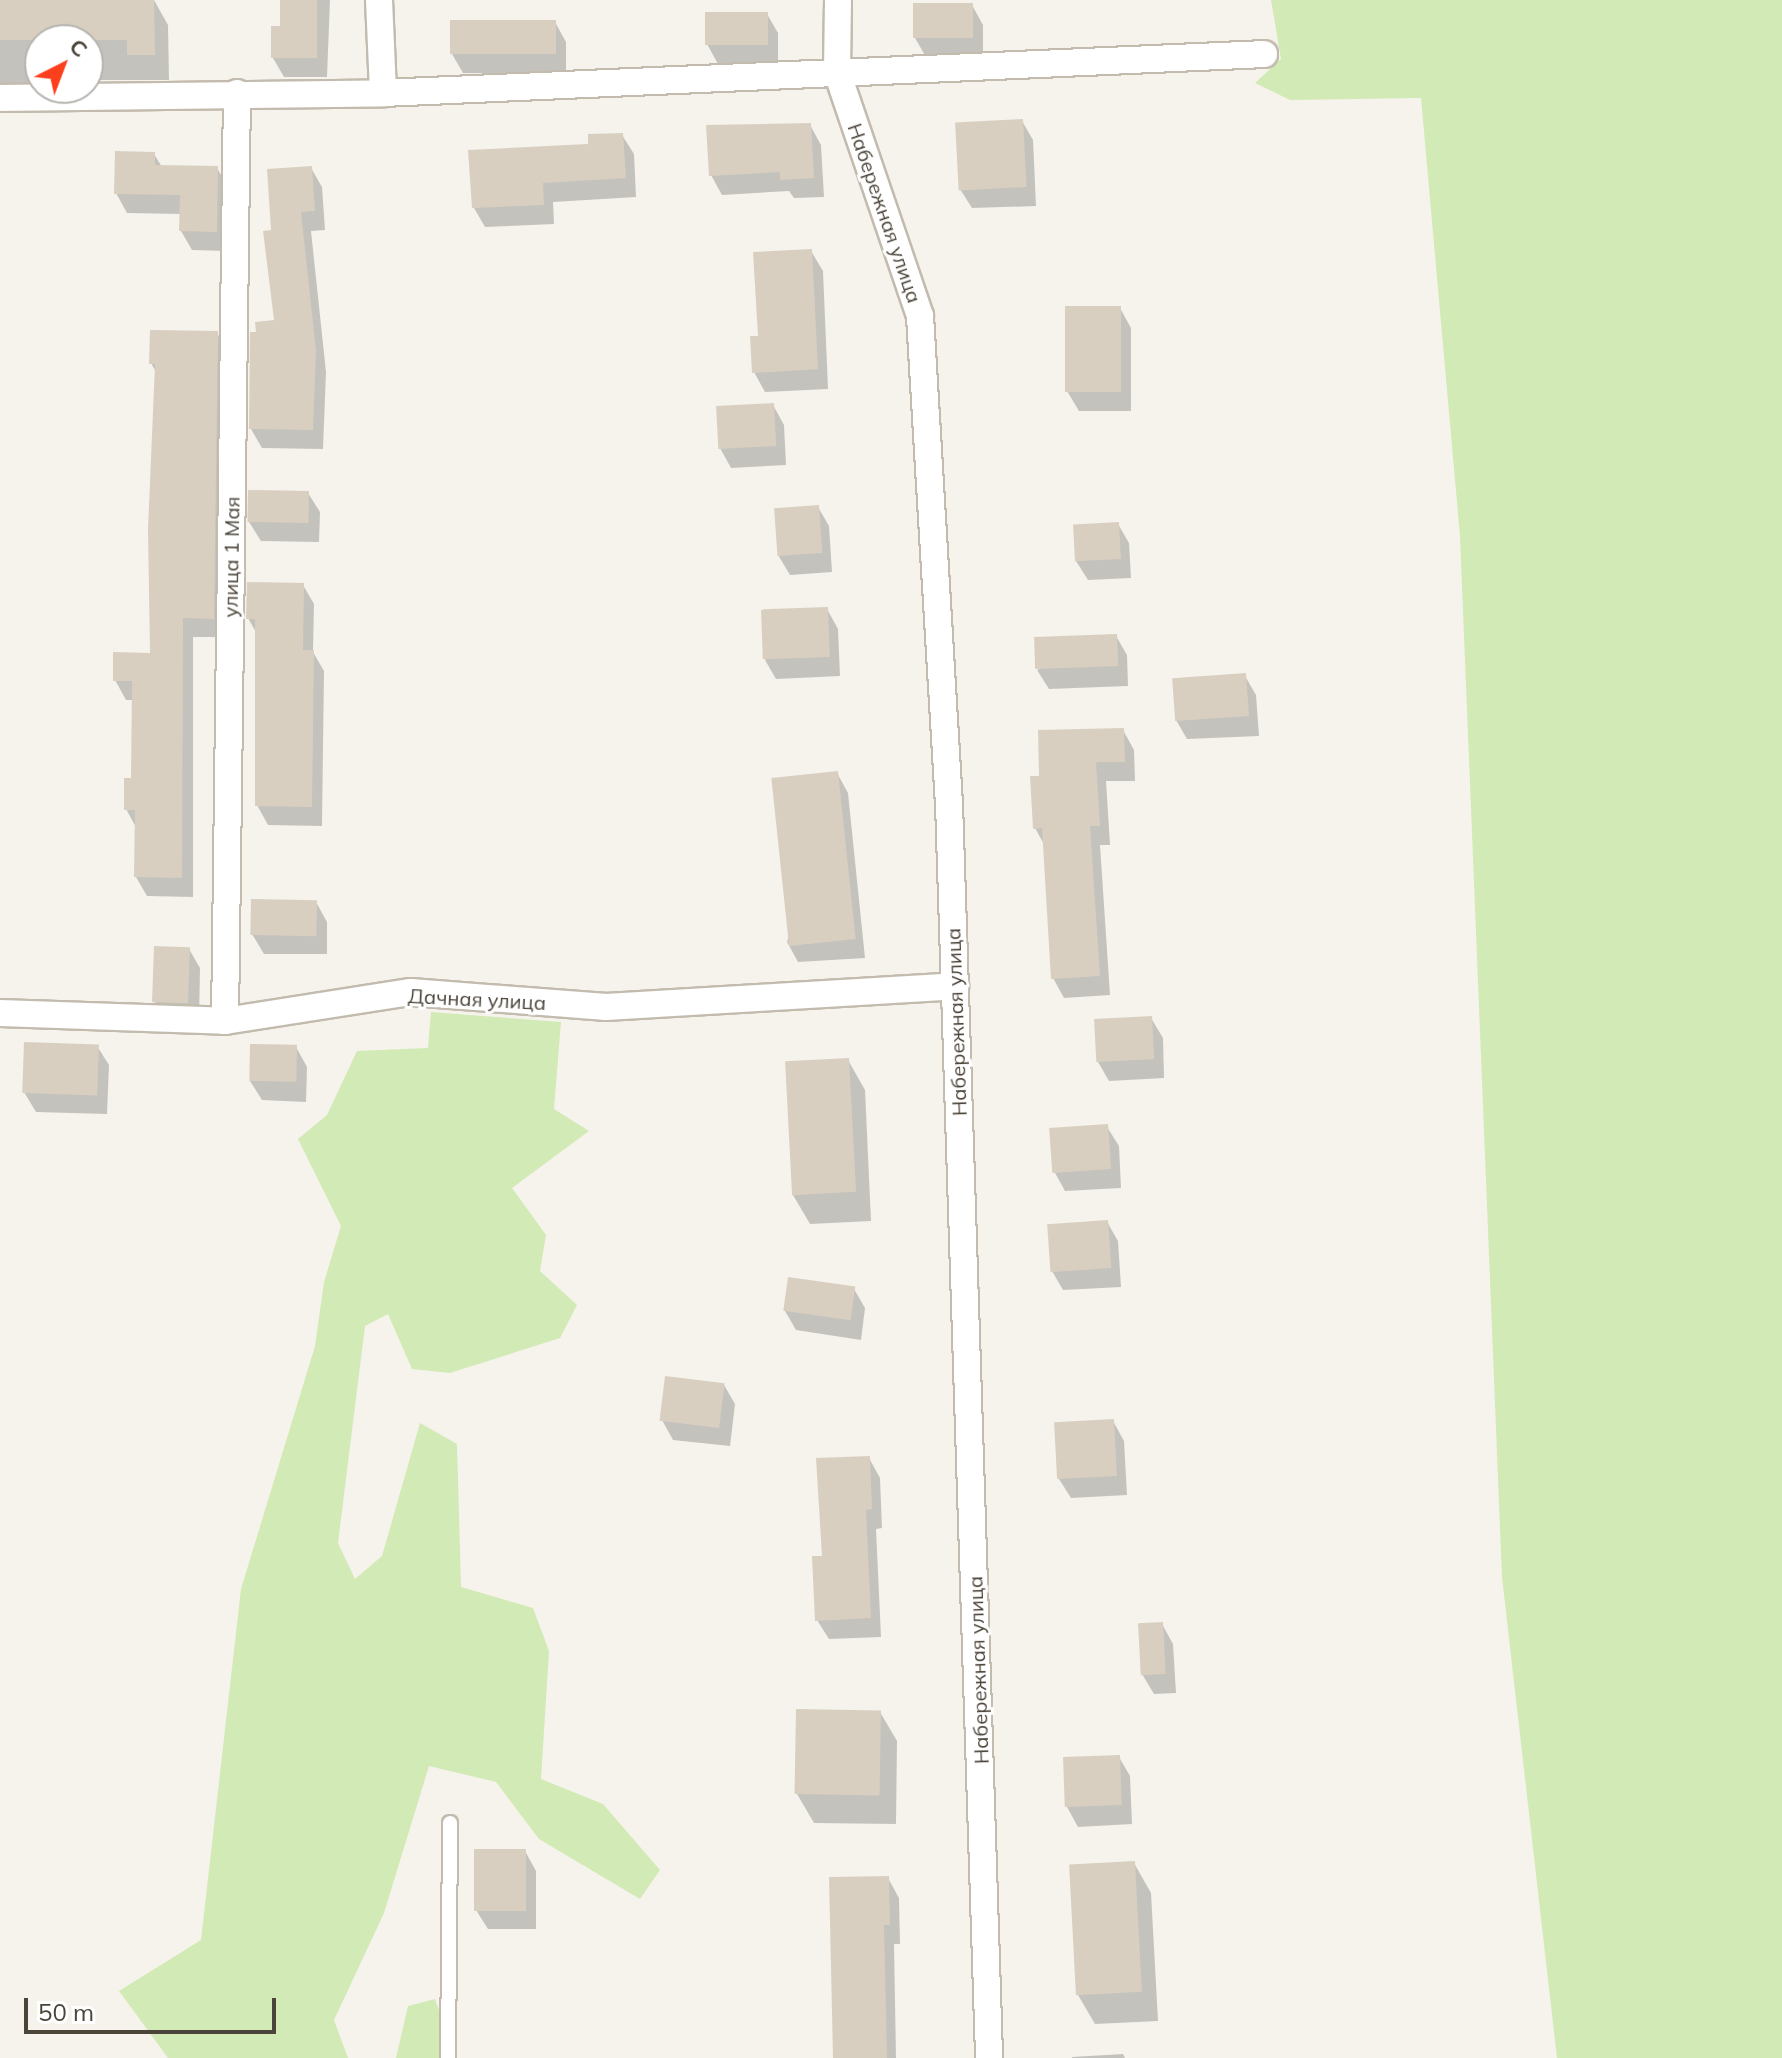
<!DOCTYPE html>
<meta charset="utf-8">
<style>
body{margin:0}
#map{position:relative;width:1782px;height:2058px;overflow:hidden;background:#f6f3ec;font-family:Mulish,sans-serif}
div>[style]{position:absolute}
.green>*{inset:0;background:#d2eab5}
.shadow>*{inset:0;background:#0003}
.building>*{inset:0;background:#d8cfc1;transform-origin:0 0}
.roads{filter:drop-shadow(2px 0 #c2bbae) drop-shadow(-2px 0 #c2bbae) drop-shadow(0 2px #c2bbae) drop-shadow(0 -2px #c2bbae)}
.lane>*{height:14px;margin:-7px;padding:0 7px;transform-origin:7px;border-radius:7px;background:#fff}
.street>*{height:26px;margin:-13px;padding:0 13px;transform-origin:13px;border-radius:13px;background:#fff}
span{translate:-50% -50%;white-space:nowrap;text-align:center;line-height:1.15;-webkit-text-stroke:6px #fff;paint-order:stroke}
.street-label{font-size:20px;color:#4b4439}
.north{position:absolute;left:24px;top:24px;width:80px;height:80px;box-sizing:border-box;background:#fff;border:2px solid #b7b4b0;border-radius:50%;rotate:42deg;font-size:22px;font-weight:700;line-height:32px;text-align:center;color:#4b4439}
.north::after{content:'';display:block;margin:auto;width:28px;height:36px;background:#fc3f1d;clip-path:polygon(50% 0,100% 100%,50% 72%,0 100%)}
.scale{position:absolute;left:24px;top:1998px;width:252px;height:36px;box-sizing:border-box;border:4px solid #4b4439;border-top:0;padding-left:10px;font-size:24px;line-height:28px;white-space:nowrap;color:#4b4439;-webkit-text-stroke:6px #fff;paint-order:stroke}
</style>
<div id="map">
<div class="green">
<i style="clip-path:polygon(1271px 0,1782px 0,1782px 2058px,1557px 2058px,1502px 1577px,1460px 536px,1421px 98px,1290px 100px,1255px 83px,1281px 59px)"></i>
<i style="clip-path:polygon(431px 1012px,561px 1022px,554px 1109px,589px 1131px,512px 1188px,546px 1235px,540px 1271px,577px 1305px,560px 1338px,450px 1373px,412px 1369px,388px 1314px,365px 1326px,338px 1543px,355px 1579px,382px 1556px,420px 1423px,457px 1444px,461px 1587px,533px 1608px,549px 1651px,541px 1779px,603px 1804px,660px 1870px,640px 1899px,539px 1839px,496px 1782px,429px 1766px,384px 1913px,334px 2020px,348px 2058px,168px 2058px,119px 1991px,201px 1940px,241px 1589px,315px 1346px,324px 1282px,341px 1226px,298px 1139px,327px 1115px,357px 1051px,428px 1048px)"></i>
<i style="clip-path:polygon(435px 1999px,445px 2027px,439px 2058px,396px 2058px,408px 2006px)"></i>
</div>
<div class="shadow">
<i style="clip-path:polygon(0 0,154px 0,168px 25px,169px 80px,90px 80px,88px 85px,88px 40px,40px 40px,40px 85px,0 95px)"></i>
<i style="clip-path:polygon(282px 0,330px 0,327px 77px,284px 77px,273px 58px,282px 28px)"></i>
<i style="clip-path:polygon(972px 5px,983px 25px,983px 57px,926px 57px,915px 38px)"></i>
<i style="clip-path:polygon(767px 14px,778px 33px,778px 64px,718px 64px,707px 44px)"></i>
<i style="clip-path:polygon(555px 22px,566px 42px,566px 74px,463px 73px,452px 54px)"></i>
<i style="clip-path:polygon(1022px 121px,1033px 140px,1036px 206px,972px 208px,960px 189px)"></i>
<i style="clip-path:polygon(810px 125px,821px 145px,824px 197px,794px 198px,789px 191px,722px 195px,711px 175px)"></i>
<i style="clip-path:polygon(622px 135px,634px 154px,636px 197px,553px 202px,554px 224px,485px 227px,474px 208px,590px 146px)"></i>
<i style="clip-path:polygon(154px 154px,162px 167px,217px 168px,228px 187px,227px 251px,192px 250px,181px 231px,181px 214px,127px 213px,116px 193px)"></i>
<i style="clip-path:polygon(311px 168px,322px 187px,325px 230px,311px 231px,326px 372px,323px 449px,262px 448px,251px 429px,258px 334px,277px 321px,273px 231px)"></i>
<i style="clip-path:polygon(811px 251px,823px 271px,828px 389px,765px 392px,754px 372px)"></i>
<i style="clip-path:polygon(1120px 308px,1131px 328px,1131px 411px,1079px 411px,1067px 391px)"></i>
<i style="clip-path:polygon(217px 333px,228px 352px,224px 637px,193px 637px,193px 897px,147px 896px,136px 877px,137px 829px,126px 809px,133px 780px,134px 700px,126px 700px,115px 680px,152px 655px,156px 372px,151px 363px)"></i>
<i style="clip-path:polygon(773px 405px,784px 425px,786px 465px,731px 468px,720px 448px)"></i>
<i style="clip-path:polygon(308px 493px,320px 512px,319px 542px,261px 541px,249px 522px)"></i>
<i style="clip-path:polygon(818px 507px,829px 526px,832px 572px,790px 575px,778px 555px)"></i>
<i style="clip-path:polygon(1118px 524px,1129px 543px,1131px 578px,1088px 580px,1076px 561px)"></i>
<i style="clip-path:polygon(303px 585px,314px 604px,313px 652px,324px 671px,322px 826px,268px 825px,257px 805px,257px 634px,248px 618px)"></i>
<i style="clip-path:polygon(827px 609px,838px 629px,840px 676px,776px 679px,765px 660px)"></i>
<i style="clip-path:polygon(1116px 636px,1127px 655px,1128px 686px,1049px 689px,1037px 670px)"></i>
<i style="clip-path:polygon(1245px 676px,1256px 695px,1259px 736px,1187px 739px,1176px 720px)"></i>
<i style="clip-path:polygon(1123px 730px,1134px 750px,1135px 781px,1106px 781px,1110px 845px,1100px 845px,1110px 995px,1064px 998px,1053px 978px,1045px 846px,1035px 828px,1041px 778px)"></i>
<i style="clip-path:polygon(837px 773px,848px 793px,865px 958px,798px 962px,787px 942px)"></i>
<i style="clip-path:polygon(316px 902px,327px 922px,327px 954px,264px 954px,252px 934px)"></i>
<i style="clip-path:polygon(189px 949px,200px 968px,199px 1022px,167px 1021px,155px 1002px)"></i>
<i style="clip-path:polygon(1151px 1018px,1163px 1038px,1164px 1078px,1109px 1081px,1098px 1062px)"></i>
<i style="clip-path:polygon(97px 1046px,109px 1065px,107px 1114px,36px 1112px,24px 1092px)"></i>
<i style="clip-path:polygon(296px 1047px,307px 1067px,306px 1102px,262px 1100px,250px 1081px)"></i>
<i style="clip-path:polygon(848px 1060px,865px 1090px,871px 1221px,810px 1224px,793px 1195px)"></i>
<i style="clip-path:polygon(1107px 1127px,1119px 1146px,1121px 1188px,1065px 1191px,1054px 1171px)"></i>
<i style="clip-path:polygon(1107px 1222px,1118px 1241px,1121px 1287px,1063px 1290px,1052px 1271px)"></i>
<i style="clip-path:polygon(854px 1289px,865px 1308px,861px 1340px,796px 1330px,785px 1311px)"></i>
<i style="clip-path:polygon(724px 1385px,735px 1404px,730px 1446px,673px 1440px,662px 1420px)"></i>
<i style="clip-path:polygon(1113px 1421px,1124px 1441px,1127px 1495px,1071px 1498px,1059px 1479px)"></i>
<i style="clip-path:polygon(869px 1458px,880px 1478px,882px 1528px,876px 1529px,881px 1637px,829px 1639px,817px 1620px,824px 1558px)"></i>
<i style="clip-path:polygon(1162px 1624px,1173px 1644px,1176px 1693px,1154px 1694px,1142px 1674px)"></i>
<i style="clip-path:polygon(880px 1712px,897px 1741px,896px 1824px,814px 1823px,797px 1794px)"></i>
<i style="clip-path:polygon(1119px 1757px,1130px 1776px,1132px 1824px,1078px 1827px,1067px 1807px)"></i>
<i style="clip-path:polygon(525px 1851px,536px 1871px,536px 1929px,488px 1929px,476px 1910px)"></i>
<i style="clip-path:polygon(1134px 1863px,1151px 1893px,1158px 2021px,1095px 2024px,1078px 1995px)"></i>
<i style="clip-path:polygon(888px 1878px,899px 1898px,900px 1944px,894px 1944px,896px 2058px,836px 2058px)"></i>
<i style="clip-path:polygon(1123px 2054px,1125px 2058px,1072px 2058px,1072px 2057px)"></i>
</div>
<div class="building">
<i style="clip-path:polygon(0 0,154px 0,155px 55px,127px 55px,127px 40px,0 40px)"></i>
<i style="clip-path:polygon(280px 0,317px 0,317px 58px,271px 58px,271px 26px,280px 26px)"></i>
<i style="left:913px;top:3px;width:60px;height:35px"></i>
<i style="left:705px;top:12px;width:63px;height:33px"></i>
<i style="left:450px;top:20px;width:106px;height:34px"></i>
<i style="left:1023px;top:119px;width:68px;height:68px;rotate:87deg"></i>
<i style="clip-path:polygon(811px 123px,814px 178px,780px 180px,780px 172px,709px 176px,706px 125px)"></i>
<i style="clip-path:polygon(623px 133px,626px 178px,543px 183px,544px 205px,472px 208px,468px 150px,588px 144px,588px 134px)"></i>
<i style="clip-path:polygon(115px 151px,155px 152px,155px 165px,218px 166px,217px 232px,179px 231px,180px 195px,114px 194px)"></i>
<i style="clip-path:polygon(312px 166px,315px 211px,301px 212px,316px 351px,313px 430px,249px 429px,250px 332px,256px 332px,255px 322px,274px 320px,263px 231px,271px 230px,267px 169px)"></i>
<i style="clip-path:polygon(812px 249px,818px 369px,752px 373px,750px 336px,758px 336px,753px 252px)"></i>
<i style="left:1121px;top:306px;width:86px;height:56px;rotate:90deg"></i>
<i style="clip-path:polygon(150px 330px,218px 331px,214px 619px,183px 618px,182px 878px,134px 877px,135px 810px,124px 810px,124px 778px,131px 778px,132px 681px,113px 681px,113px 652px,150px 653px,148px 529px,155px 364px,149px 364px)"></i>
<i style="left:774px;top:403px;width:43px;height:58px;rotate:87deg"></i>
<i style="left:248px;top:490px;width:61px;height:32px;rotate:1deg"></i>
<i style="left:819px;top:505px;width:48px;height:45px;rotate:86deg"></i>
<i style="left:1119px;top:522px;width:37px;height:46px;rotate:87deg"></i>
<i style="clip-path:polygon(247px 582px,304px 583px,303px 650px,314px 650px,312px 807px,255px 806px,255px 619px,246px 619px)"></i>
<i style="left:828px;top:607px;width:50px;height:67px;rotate:88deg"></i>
<i style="left:1117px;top:634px;width:32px;height:83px;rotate:88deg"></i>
<i style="left:1246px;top:673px;width:43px;height:74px;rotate:86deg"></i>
<i style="clip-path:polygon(1124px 728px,1125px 762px,1096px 762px,1100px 826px,1090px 826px,1100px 976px,1051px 979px,1042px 828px,1033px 829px,1030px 776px,1039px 776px,1038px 730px)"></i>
<i style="left:838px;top:771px;width:169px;height:67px;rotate:84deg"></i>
<i style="left:251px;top:899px;width:66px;height:36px;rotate:1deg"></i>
<i style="left:154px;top:946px;width:36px;height:56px;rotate:2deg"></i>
<i style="left:1152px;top:1016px;width:43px;height:58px;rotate:87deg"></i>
<i style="left:24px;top:1042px;width:75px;height:51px;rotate:2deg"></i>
<i style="left:250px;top:1044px;width:47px;height:37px;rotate:1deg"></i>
<i style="left:849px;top:1058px;width:134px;height:64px;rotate:87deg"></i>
<i style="left:1108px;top:1124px;width:45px;height:59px;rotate:86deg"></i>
<i style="left:1108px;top:1220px;width:48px;height:61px;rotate:86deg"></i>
<i style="left:788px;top:1277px;width:68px;height:34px;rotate:8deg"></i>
<i style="left:665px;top:1376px;width:60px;height:45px;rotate:7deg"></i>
<i style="left:1114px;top:1419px;width:57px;height:60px;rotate:87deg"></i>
<i style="clip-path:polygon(870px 1456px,872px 1509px,866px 1510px,871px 1618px,815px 1621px,812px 1556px,822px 1556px,816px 1458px)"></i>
<i style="left:1163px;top:1622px;width:52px;height:25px;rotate:87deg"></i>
<i style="left:796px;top:1709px;width:85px;height:85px;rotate:1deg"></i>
<i style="left:1120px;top:1755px;width:50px;height:57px;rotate:88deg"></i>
<i style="left:526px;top:1849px;width:62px;height:52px;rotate:90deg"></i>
<i style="left:1135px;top:1861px;width:131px;height:66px;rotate:87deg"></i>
<i style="clip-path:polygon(889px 1876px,890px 1925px,884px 1925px,887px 2058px,833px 2058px,829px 1877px)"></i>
</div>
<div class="roads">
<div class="lane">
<i style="left:448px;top:2058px;width:235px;rotate:-89.5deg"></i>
</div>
<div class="street">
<i style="left:379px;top:0;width:93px;rotate:87.5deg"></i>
<i style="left:838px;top:0;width:72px;rotate:90.8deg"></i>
<i style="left:837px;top:72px;width:258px;rotate:71.2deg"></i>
<i style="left:920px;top:316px;width:488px;rotate:86.6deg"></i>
<i style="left:949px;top:803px;width:1256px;rotate:88.17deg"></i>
<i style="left:0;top:98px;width:383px;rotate:-0.7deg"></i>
<i style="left:383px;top:93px;width:882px;rotate:-2.53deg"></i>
<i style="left:0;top:1013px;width:225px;rotate:2deg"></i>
<i style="left:225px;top:1021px;width:188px;rotate:-8.9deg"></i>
<i style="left:411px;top:992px;width:196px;rotate:4.4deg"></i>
<i style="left:606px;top:1007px;width:350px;rotate:-3.4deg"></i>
<i style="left:225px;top:1021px;width:928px;rotate:-89.26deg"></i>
</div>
</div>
<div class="street-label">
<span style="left:885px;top:213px;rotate:71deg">Набережная улица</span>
<span style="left:231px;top:557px;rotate:-89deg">улица 1 Мая</span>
<span style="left:477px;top:999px;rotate:3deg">Дачная улица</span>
<span style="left:956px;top:1022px;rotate:-92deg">Набережная улица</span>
<span style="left:978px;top:1670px;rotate:-92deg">Набережная улица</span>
</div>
<div class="north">С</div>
<div class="scale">50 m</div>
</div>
